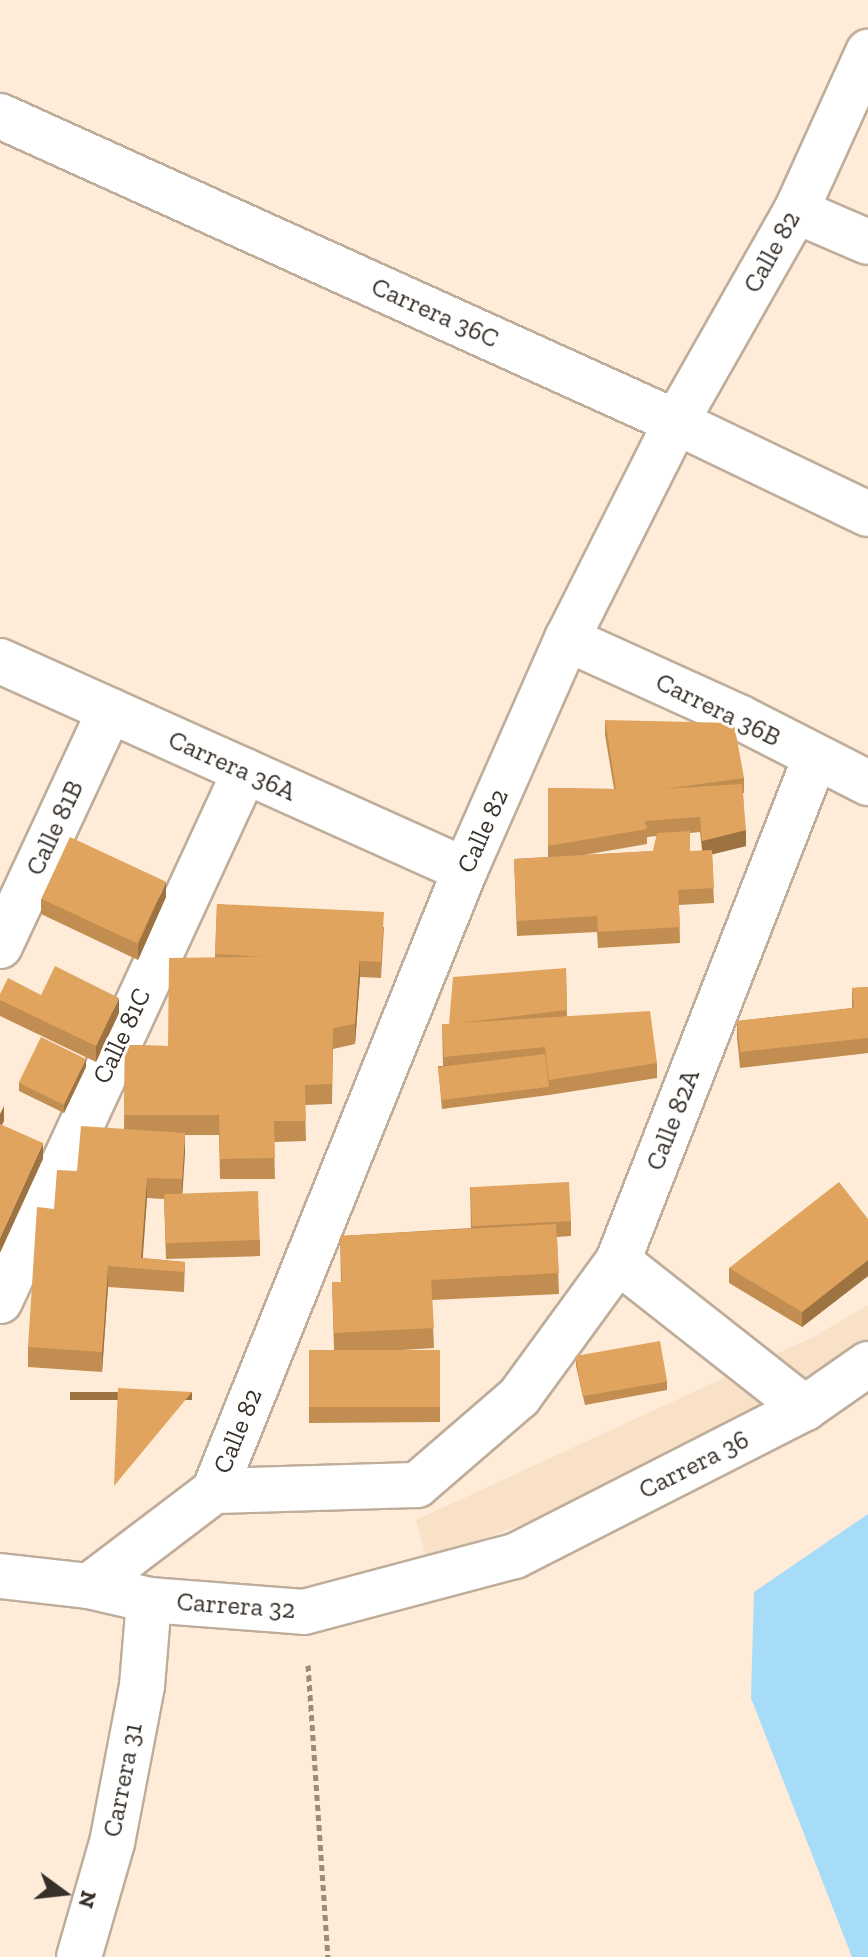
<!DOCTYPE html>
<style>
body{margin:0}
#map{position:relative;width:868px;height:1957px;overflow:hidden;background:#feecd9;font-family:"Zilla Slab",serif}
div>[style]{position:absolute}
.built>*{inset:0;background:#f9e1c8}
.water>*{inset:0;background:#a7dcf9}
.path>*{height:5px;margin-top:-2.5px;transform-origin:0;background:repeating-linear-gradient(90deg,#988c7f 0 6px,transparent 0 10px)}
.roads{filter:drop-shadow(2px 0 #bead9a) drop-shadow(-2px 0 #bead9a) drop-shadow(0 2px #bead9a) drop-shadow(0 -2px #bead9a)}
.minor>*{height:44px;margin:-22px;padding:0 22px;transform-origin:22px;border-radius:22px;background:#fff}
.tertiary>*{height:44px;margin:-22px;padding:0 22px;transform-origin:22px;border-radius:22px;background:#fff}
.wall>*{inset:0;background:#c18d51}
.shaded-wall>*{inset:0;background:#9d7342;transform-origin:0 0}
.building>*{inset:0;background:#e0a45e;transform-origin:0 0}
span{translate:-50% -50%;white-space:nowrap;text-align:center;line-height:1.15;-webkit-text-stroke:6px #fff;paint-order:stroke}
.street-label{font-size:26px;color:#373029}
.north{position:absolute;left:24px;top:1853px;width:80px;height:80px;-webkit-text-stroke:6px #fff;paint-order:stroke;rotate:105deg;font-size:22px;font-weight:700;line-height:32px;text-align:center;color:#373029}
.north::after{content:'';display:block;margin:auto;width:28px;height:36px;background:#373029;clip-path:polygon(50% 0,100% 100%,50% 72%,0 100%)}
</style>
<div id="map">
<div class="built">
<i style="clip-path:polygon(868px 1305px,868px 1339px,805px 1384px,555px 1512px,427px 1560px,416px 1520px,813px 1337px)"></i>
</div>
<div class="water">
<i style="clip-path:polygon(868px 1514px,868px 1957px,852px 1957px,751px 1698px,754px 1592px)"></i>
</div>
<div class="path">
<i style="left:308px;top:1665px;width:293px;rotate:86.1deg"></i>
</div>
<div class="roads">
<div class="minor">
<i style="left:0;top:116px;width:742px;rotate:24.35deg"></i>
<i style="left:676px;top:422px;width:213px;rotate:25.6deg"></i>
<i style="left:796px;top:211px;width:78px;rotate:23.3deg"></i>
<i style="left:567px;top:639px;width:191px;rotate:24.4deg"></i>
<i style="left:741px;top:718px;width:143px;rotate:27.1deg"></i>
<i style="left:0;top:661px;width:510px;rotate:24.2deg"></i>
<i style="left:0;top:946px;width:260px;rotate:-65deg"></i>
<i style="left:618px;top:1261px;width:238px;rotate:38.2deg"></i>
<i style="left:0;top:1301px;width:584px;rotate:-65.19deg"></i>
<i style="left:214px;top:1491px;width:203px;rotate:-1.7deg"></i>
<i style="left:417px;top:1485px;width:135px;rotate:-40.8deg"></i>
<i style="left:519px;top:1397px;width:168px;rotate:-53.9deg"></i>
<i style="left:618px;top:1261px;width:540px;rotate:-68.61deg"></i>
<i style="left:89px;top:1586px;width:157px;rotate:-37.2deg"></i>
<i style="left:214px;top:1491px;width:670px;rotate:-67.99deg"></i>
<i style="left:465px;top:870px;width:253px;rotate:-66.2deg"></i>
<i style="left:567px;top:639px;width:243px;rotate:-63.3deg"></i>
<i style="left:676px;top:422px;width:243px;rotate:-60.4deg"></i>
<i style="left:796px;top:211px;width:175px;rotate:-65.6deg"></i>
<i style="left:79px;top:1957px;width:119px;rotate:-73.9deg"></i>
<i style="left:112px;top:1843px;width:160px;rotate:-79.2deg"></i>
<i style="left:142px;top:1686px;width:86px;rotate:-85.3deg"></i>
</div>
<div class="tertiary">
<i style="left:0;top:1576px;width:90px;rotate:6.4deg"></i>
<i style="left:89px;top:1586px;width:62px;rotate:13.1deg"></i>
<i style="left:149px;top:1600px;width:155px;rotate:4.4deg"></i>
<i style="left:304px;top:1612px;width:218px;rotate:-14.9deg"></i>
<i style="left:515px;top:1556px;width:326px;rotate:-27deg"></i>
<i style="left:805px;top:1408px;width:77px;rotate:-34.9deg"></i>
</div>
</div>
<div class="wall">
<i style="clip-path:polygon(evenodd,605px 720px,744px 778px,744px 793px,743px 793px,746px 846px,712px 854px,714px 903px,679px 905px,680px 943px,598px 948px,597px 932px,517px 936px,514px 859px,548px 857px,548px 788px,614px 789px,605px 735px,605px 720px,700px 832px,702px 851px,690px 851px,690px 833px,700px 832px,605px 720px,657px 836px,653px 851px,584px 855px,647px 844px,647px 837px,657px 836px)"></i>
<i style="clip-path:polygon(166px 897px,138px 960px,41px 914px,41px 899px)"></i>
<i style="clip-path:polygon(217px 904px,384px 927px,381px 978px,360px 977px,355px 1044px,333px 1049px,332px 1104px,305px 1105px,306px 1141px,274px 1142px,275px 1179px,220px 1179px,219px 1135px,185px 1135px,182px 1195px,260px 1240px,260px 1256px,166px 1259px,164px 1199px,147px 1198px,142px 1258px,185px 1262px,184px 1292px,108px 1287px,102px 1372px,28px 1367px,28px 1347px,54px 1209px,77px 1171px,124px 1129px,125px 1045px,168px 1046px,215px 957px)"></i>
<i style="clip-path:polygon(566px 968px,567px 1017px,657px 1063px,657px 1078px,549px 1095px,442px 1109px,438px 1066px,443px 1066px,442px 1024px,449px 1024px)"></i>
<i style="clip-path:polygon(868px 987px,868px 1053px,740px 1068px,737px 1037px,737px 1021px,852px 1008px,852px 988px)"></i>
<i style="clip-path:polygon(0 994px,41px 995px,119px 1013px,96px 1062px,0 1016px)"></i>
<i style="clip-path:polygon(86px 1067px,64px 1113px,19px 1091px,19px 1083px)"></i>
<i style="clip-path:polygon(470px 1187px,571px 1221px,571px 1236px,557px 1237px,559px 1294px,432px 1300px,434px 1348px,387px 1351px,440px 1350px,440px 1422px,309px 1423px,309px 1351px,334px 1351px,332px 1282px,341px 1282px,340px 1236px,471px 1228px)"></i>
<i style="clip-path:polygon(868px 1219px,868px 1276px,802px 1327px,729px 1283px,729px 1268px)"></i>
<i style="clip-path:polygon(576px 1358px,667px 1381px,667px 1390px,585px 1405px,576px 1366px)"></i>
</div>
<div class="shaded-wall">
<i style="clip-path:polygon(746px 830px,746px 846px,702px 857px,702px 841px)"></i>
<i style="clip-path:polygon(166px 882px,166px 897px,138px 960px,138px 945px)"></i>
<i style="clip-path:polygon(360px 955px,360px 976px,355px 1044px,355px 1024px)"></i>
<i style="clip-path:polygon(119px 998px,119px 1013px,96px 1062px,96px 1046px)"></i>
<i style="clip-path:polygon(86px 1059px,86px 1067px,64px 1113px,64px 1105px)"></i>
<i style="clip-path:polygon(4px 1106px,4px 1121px,0 1129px,0 1114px)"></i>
<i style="clip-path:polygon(185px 1133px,185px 1154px,182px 1200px,182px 1179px)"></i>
<i style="clip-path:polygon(43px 1143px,43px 1159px,0 1253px,0 1238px)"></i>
<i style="clip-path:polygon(147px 1178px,147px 1198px,142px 1269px,141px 1258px)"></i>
<i style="clip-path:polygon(868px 1260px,868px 1276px,802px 1327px,802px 1312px)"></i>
<i style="clip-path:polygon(108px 1266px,108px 1287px,102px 1372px,102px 1352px)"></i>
<i style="left:192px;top:1392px;width:8px;height:122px;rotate:90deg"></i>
</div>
<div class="building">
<i style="clip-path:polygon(605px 720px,734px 723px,744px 778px,664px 789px,742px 784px,746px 830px,702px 841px,700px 817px,645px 821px,647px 829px,548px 846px,548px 788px,616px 789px)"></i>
<i style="clip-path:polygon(690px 831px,690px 851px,712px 850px,714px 888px,678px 890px,680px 927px,598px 932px,597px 916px,517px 921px,514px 859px,653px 851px,657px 833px)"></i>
<i style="left:70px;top:837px;width:106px;height:68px;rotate:25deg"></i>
<i style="clip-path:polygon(217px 904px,384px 912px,381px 962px,359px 961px,360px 955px,265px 957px,215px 954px)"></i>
<i style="clip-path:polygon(360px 955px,355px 1024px,333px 1028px,332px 1084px,305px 1085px,306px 1121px,274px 1121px,275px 1158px,220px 1159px,219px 1115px,124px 1115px,125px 1045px,168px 1046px,169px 958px)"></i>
<i style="clip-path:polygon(55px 966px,119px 998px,96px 1046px,0 1000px,0 994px,8px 978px,41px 995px)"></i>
<i style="clip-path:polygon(566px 968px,567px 1010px,459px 1023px,650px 1011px,657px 1063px,549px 1080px,545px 1047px,444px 1057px,442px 1024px,449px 1024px,453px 977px)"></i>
<i style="clip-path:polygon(868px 987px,868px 1038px,740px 1052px,737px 1021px,854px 1008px,852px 988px)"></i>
<i style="left:41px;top:1037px;width:50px;height:51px;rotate:26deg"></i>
<i style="left:545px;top:1054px;width:33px;height:108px;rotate:83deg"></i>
<i style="clip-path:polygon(0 1124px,43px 1143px,0 1238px)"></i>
<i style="clip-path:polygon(81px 1126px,185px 1133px,182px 1179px,147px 1178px,141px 1258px,185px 1262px,184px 1272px,108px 1266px,102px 1352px,28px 1347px,37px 1207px,54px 1209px,57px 1170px,77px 1171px)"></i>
<i style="left:569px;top:1182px;width:39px;height:99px;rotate:87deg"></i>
<i style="clip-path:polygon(839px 1182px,868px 1219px,868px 1260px,802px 1312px,729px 1268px)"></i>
<i style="left:258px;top:1191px;width:49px;height:94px;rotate:88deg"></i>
<i style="clip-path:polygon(556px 1224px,559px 1273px,431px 1280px,434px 1328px,334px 1333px,332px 1282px,342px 1282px,340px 1236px)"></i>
<i style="left:660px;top:1341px;width:41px;height:86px;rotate:80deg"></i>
<i style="left:440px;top:1350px;width:57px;height:131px;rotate:90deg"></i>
<i style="clip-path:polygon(118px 1388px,192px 1392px,114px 1486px)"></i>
</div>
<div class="street-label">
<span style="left:772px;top:252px;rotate:-61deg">Calle 82</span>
<span style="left:435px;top:313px;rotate:24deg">Carrera 36C</span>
<span style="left:718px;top:710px;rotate:26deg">Carrera 36B</span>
<span style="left:232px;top:766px;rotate:24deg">Carrera 36A</span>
<span style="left:55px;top:828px;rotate:-65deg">Calle 81B</span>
<span style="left:483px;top:831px;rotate:-66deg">Calle 82</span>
<span style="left:122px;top:1036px;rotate:-65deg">Calle 81C</span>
<span style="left:673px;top:1120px;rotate:-69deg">Calle 82A</span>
<span style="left:238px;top:1431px;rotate:-68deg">Calle 82</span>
<span style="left:694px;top:1465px;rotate:-27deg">Carrera 36</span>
<span style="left:236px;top:1606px;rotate:4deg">Carrera 32</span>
<span style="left:123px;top:1780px;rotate:-79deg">Carrera 31</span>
</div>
<div class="north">N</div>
</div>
